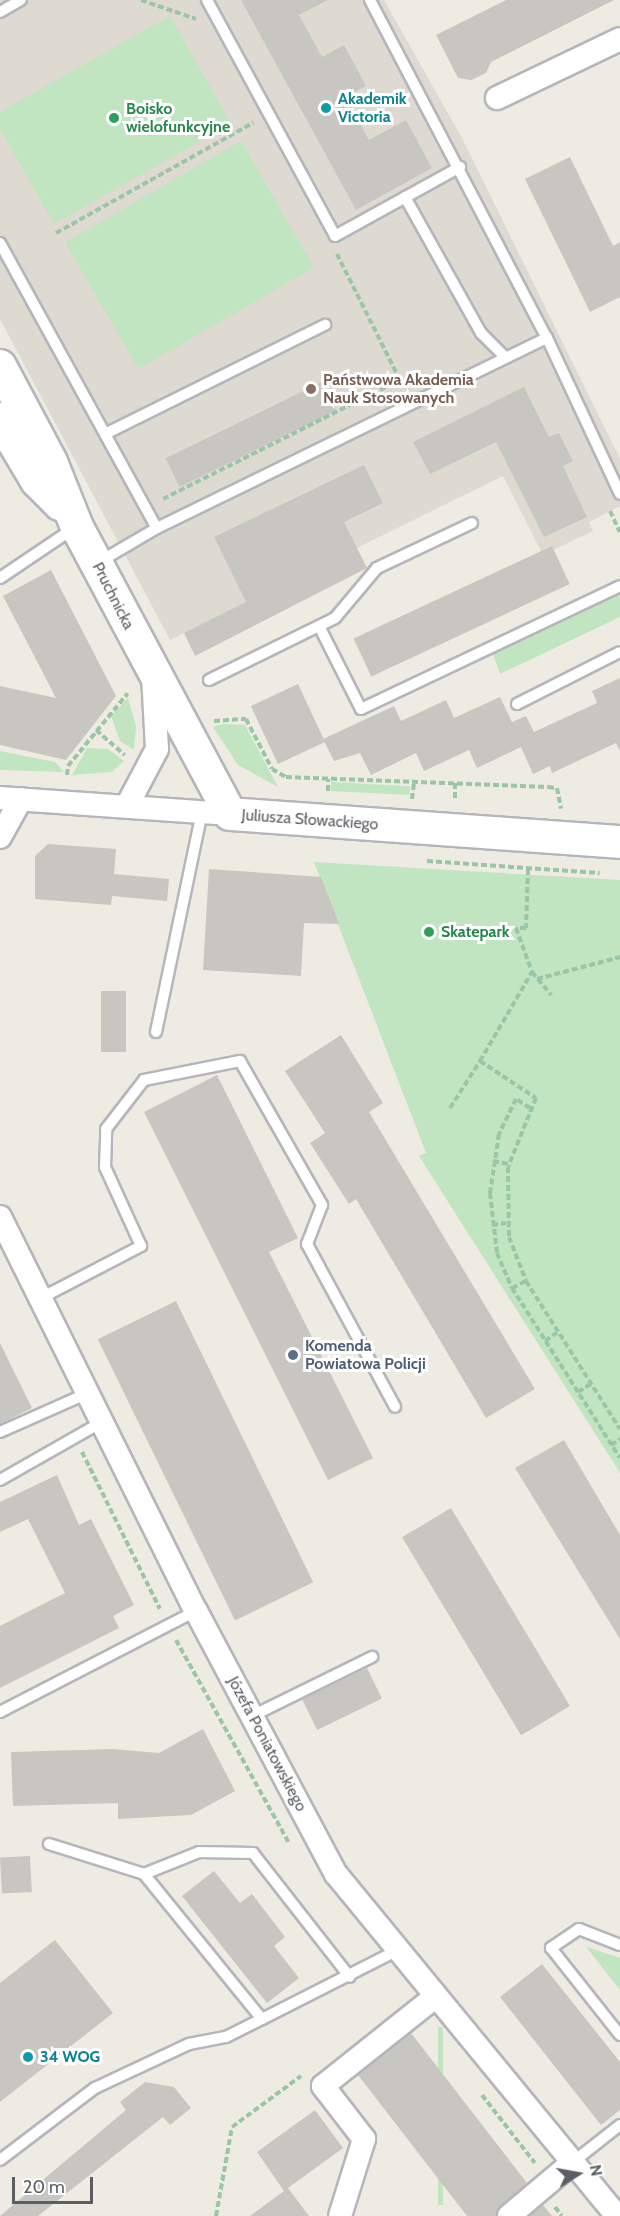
<!DOCTYPE html>
<meta charset="utf-8">
<style>
body{margin:0}
#map{position:relative;width:620px;height:2216px;overflow:hidden;background:#eeebe3;font-family:Cabin,sans-serif}
div>[style]{position:absolute}
.education>*{inset:0;background:#dedad2}
.green>*{inset:0;background:#c1e5c0;transform-origin:0 0}
.building>*{inset:0;background:#c8c6c1;transform-origin:0 0}
.path>*{height:4px;margin-top:-2px;transform-origin:0;background:repeating-linear-gradient(90deg,#9ac5a6 0 6px,transparent 0 9px)}
.roads{filter:drop-shadow(2px 0 #b4b6ba) drop-shadow(-2px 0 #b4b6ba) drop-shadow(0 2px #b4b6ba) drop-shadow(0 -2px #b4b6ba)}
.service>*{height:10px;margin:-5px;padding:0 5px;transform-origin:5px;border-radius:5px;background:#fff}
.minor>*{height:22px;margin:-11px;padding:0 11px;transform-origin:11px;border-radius:11px;background:#fff}
.secondary>*{height:32px;margin:-16px;padding:0 16px;transform-origin:16px;border-radius:16px;background:#fff}
.dots>*{width:16px;height:16px;translate:-50% -50%;box-sizing:border-box;border:3px solid #fff;border-radius:50%}
span{translate:-50% -50%;white-space:nowrap;text-align:center;line-height:1.15;-webkit-text-stroke:6px #fff;paint-order:stroke}
.culture-label{font-size:16px;color:#0d838f;font-weight:700}
.left{translate:0 -50%;text-align:left}
.leisure-label{font-size:16px;color:#27864d;font-weight:700}
.education-label{font-size:16px;color:#785e54;font-weight:700}
.street-label{font-size:16px;color:#5b5f64}
.service-label{font-size:16px;color:#4e5e75;font-weight:700}
.north{position:absolute;left:548px;top:2144px;width:60px;height:60px;-webkit-text-stroke:4px #fff;paint-order:stroke;rotate:79deg;font-size:16px;font-weight:700;line-height:24px;text-align:center;color:#5b5f64}
.north::after{content:'';display:block;margin:auto;width:21px;height:27px;background:#5b5f64;clip-path:polygon(50% 0,100% 100%,50% 72%,0 100%)}
.scale{position:absolute;left:12px;top:2177px;width:81px;height:27px;box-sizing:border-box;border:3px solid #5b5f64;border-top:0;padding-left:8px;font-size:18px;line-height:21px;white-space:nowrap;color:#5b5f64;-webkit-text-stroke:4px #fff;paint-order:stroke}
</style>
<div id="map">
<div class="education">
<i style="clip-path:polygon(0 0,384px 0,462px 138px,620px 459px,620px 506px,589px 522px,593px 531px,543px 555px,503px 476px,170px 640px,0 319px)"></i>
</div>
<div class="green">
<i style="clip-path:polygon(170px 16px,231px 124px,54px 224px,0 129px,0 112px)"></i>
<i style="left:241px;top:141px;width:146px;height:203px;rotate:60deg"></i>
<i style="clip-path:polygon(620px 590px,620px 617px,500px 674px,493px 654px)"></i>
<i style="clip-path:polygon(128px 698px,136px 726px,134px 750px,120px 741px,111px 716px)"></i>
<i style="clip-path:polygon(223px 724px,245px 725px,278px 787px,238px 765px,213px 727px)"></i>
<i style="clip-path:polygon(87px 748px,108px 749px,124px 761px,112px 772px,72px 775px)"></i>
<i style="clip-path:polygon(0 751px,55px 762px,64px 772px,0 770px)"></i>
<i style="left:331px;top:782px;width:79px;height:9px;rotate:3deg"></i>
<i style="clip-path:polygon(314px 862px,620px 880px,620px 1473px,419px 1156px,426px 1153px)"></i>
<i style="clip-path:polygon(587px 1947px,620px 1958px,620px 1990px,587px 1948px)"></i>
<i style="left:438px;top:2027px;width:5px;height:178px"></i>
</div>
<div class="building">
<i style="clip-path:polygon(241px 0,328px 0,299px 15px,322px 57px,344px 45px,366px 86px,345px 97px,369px 140px,406px 120px,432px 168px,356px 210px)"></i>
<i style="clip-path:polygon(506px 0,614px 0,491px 62px,486px 73px,471px 80px,458px 78px,436px 35px)"></i>
<i style="clip-path:polygon(570px 157px,613px 246px,620px 242px,620px 297px,590px 312px,525px 179px)"></i>
<i style="left:322px;top:382px;width:32px;height:174px;rotate:64deg"></i>
<i style="clip-path:polygon(524px 387px,549px 437px,559px 433px,573px 461px,563px 466px,587px 517px,544px 537px,496px 442px,430px 474px,413px 442px)"></i>
<i style="clip-path:polygon(364px 465px,383px 503px,344px 522px,367px 568px,195px 656px,184px 633px,246px 602px,214px 537px)"></i>
<i style="left:552px;top:546px;width:42px;height:219px;rotate:65deg"></i>
<i style="clip-path:polygon(51px 570px,116px 696px,66px 760px,0 745px,0 686px,56px 698px,3px 596px)"></i>
<i style="clip-path:polygon(620px 678px,620px 751px,616px 743px,552px 773px,550px 766px,533px 774px,521px 747px,477px 768px,469px 750px,424px 771px,416px 753px,371px 775px,360px 753px,334px 761px,323px 739px,394px 706px,401px 721px,446px 700px,454px 718px,500px 697px,512px 722px,526px 716px,534px 732px,597px 703px,592px 691px)"></i>
<i style="left:298px;top:684px;width:64px;height:52px;rotate:65deg"></i>
<i style="clip-path:polygon(48px 844px,116px 849px,114px 874px,169px 879px,167px 901px,112px 896px,111px 905px,35px 899px,35px 856px)"></i>
<i style="clip-path:polygon(209px 869px,321px 877px,339px 924px,304px 923px,301px 976px,203px 970px)"></i>
<i style="left:101px;top:991px;width:25px;height:61px"></i>
<i style="clip-path:polygon(341px 1035px,383px 1103px,369px 1112px,535px 1389px,486px 1418px,356px 1199px,349px 1204px,310px 1143px,325px 1133px,285px 1071px)"></i>
<i style="clip-path:polygon(217px 1075px,298px 1238px,269px 1252px,373px 1458px,328px 1480px,144px 1112px)"></i>
<i style="left:176px;top:1301px;width:313px;height:87px;rotate:64deg"></i>
<i style="clip-path:polygon(0 1343px,32px 1408px,0 1424px)"></i>
<i style="clip-path:polygon(564px 1440px,620px 1535px,620px 1639px,515px 1468px)"></i>
<i style="clip-path:polygon(57px 1475px,79px 1525px,91px 1519px,134px 1605px,113px 1616px,119px 1628px,0 1688px,0 1626px,65px 1593px,28px 1519px,0 1532px,0 1502px)"></i>
<i style="left:451px;top:1508px;width:231px;height:57px;rotate:59deg"></i>
<i style="left:367px;top:1668px;width:34px;height:72px;rotate:64deg"></i>
<i style="clip-path:polygon(203px 1729px,235px 1791px,191px 1815px,118px 1819px,118px 1803px,13px 1806px,11px 1752px,113px 1749px,159px 1753px)"></i>
<i style="left:30px;top:1856px;width:36px;height:30px;rotate:87deg"></i>
<i style="clip-path:polygon(214px 1871px,240px 1903px,252px 1894px,285px 1937px,274px 1946px,299px 1978px,267px 2003px,182px 1896px)"></i>
<i style="clip-path:polygon(55px 1940px,113px 2013px,0 2102px,0 1983px)"></i>
<i style="clip-path:polygon(542px 1964px,620px 2062px,620px 2110px,601px 2125px,500px 1997px)"></i>
<i style="clip-path:polygon(411px 2033px,527px 2183px,496px 2216px,467px 2216px,358px 2075px)"></i>
<i style="clip-path:polygon(145px 2082px,174px 2087px,191px 2108px,170px 2125px,163px 2117px,38px 2216px,0 2216px,126px 2110px,120px 2102px)"></i>
<i style="clip-path:polygon(315px 2110px,343px 2148px,288px 2188px,309px 2216px,250px 2216px,284px 2191px,257px 2152px)"></i>
<i style="clip-path:polygon(543px 2205px,552px 2216px,530px 2216px)"></i>
</div>
<div class="path">
<i style="left:141px;top:0;width:58px;rotate:19.1deg"></i>
<i style="left:56px;top:233px;width:226px;rotate:-29.2deg"></i>
<i style="left:163px;top:499px;width:265px;rotate:-26.7deg"></i>
<i style="left:400px;top:380px;width:141px;rotate:-116.6deg"></i>
<i style="left:610px;top:511px;width:23px;rotate:65deg"></i>
<i style="left:214px;top:721px;width:32px;rotate:-4deg"></i>
<i style="left:246px;top:719px;width:56px;rotate:62.5deg"></i>
<i style="left:272px;top:769px;width:16px;rotate:30deg"></i>
<i style="left:286px;top:777px;width:262px;rotate:2.2deg"></i>
<i style="left:548px;top:787px;width:9px;rotate:6deg"></i>
<i style="left:557px;top:788px;width:21px;rotate:79deg"></i>
<i style="left:96px;top:730px;width:38px;rotate:41deg"></i>
<i style="left:67px;top:775px;width:9px;rotate:-84deg"></i>
<i style="left:68px;top:766px;width:94px;rotate:-50.6deg"></i>
<i style="left:455px;top:783px;width:18px;rotate:90deg"></i>
<i style="left:328px;top:791px;width:12px;rotate:-90deg"></i>
<i style="left:412px;top:799px;width:17px;rotate:-83deg"></i>
<i style="left:427px;top:861px;width:173px;rotate:4deg"></i>
<i style="left:528px;top:869px;width:59px;rotate:91.9deg"></i>
<i style="left:526px;top:928px;width:10px;rotate:180deg"></i>
<i style="left:516px;top:928px;width:47px;rotate:70deg"></i>
<i style="left:537px;top:979px;width:86px;rotate:-14.8deg"></i>
<i style="left:480px;top:1061px;width:103px;rotate:-59.7deg"></i>
<i style="left:532px;top:972px;width:30px;rotate:50deg"></i>
<i style="left:450px;top:1108px;width:56px;rotate:-57.4deg"></i>
<i style="left:480px;top:1061px;width:67px;rotate:33.5deg"></i>
<i style="left:536px;top:1098px;width:74px;rotate:112.1deg"></i>
<i style="left:508px;top:1167px;width:70px;rotate:89.2deg"></i>
<i style="left:509px;top:1237px;width:47px;rotate:68.9deg"></i>
<i style="left:526px;top:1281px;width:175px;rotate:57.6deg"></i>
<i style="left:530px;top:1108px;width:17px;rotate:-147deg"></i>
<i style="left:516px;top:1099px;width:39px;rotate:116deg"></i>
<i style="left:499px;top:1134px;width:60px;rotate:98.7deg"></i>
<i style="left:490px;top:1193px;width:60px;rotate:83.3deg"></i>
<i style="left:497px;top:1253px;width:38px;rotate:67deg"></i>
<i style="left:512px;top:1288px;width:201px;rotate:57.6deg"></i>
<i style="left:493px;top:1161px;width:16px;rotate:11deg"></i>
<i style="left:492px;top:1225px;width:14px;rotate:-8deg"></i>
<i style="left:512px;top:1288px;width:16px;rotate:-27deg"></i>
<i style="left:545px;top:1341px;width:16px;rotate:-35deg"></i>
<i style="left:578px;top:1392px;width:15px;rotate:-32deg"></i>
<i style="left:611px;top:1445px;width:11px;rotate:-34deg"></i>
<i style="left:82px;top:1452px;width:175px;rotate:63.6deg"></i>
<i style="left:176px;top:1640px;width:232px;rotate:60.9deg"></i>
<i style="left:482px;top:2095px;width:86px;rotate:52.1deg"></i>
<i style="left:555px;top:2207px;width:11px;rotate:52deg"></i>
<i style="left:216px;top:2216px;width:90px;rotate:-79.8deg"></i>
<i style="left:232px;top:2127px;width:86px;rotate:-36.5deg"></i>
</div>
<div class="roads">
<div class="service">
<i style="left:207px;top:0;width:268px;rotate:61.5deg"></i>
<i style="left:335px;top:236px;width:143px;rotate:-28.9deg"></i>
<i style="left:370px;top:0;width:382px;rotate:62.4deg"></i>
<i style="left:547px;top:338px;width:172px;rotate:64.9deg"></i>
<i style="left:0;top:12px;width:24px;rotate:-30deg"></i>
<i style="left:405px;top:197px;width:156px;rotate:60.8deg"></i>
<i style="left:481px;top:333px;width:35px;rotate:45deg"></i>
<i style="left:0;top:243px;width:325px;rotate:61.2deg"></i>
<i style="left:157px;top:528px;width:67px;rotate:149.6deg"></i>
<i style="left:105px;top:434px;width:246px;rotate:-26.4deg"></i>
<i style="left:157px;top:528px;width:434px;rotate:-26deg"></i>
<i style="left:0;top:578px;width:89px;rotate:-34deg"></i>
<i style="left:319px;top:626px;width:93px;rotate:63.2deg"></i>
<i style="left:361px;top:709px;width:287px;rotate:-25.4deg"></i>
<i style="left:209px;top:680px;width:140px;rotate:-26.2deg"></i>
<i style="left:335px;top:618px;width:65px;rotate:-50deg"></i>
<i style="left:377px;top:568px;width:105px;rotate:-25.3deg"></i>
<i style="left:517px;top:704px;width:115px;rotate:-26.8deg"></i>
<i style="left:156px;top:1032px;width:225px;rotate:-78.2deg"></i>
<i style="left:41px;top:1298px;width:113px;rotate:-27.5deg"></i>
<i style="left:141px;top:1246px;width:87px;rotate:-114.5deg"></i>
<i style="left:105px;top:1167px;width:38px;rotate:-88deg"></i>
<i style="left:106px;top:1129px;width:62px;rotate:-52.2deg"></i>
<i style="left:144px;top:1080px;width:98px;rotate:-11.2deg"></i>
<i style="left:240px;top:1061px;width:166px;rotate:60.3deg"></i>
<i style="left:322px;top:1205px;width:42px;rotate:111deg"></i>
<i style="left:307px;top:1244px;width:185px;rotate:61.6deg"></i>
<i style="left:0;top:1432px;width:96px;rotate:-23.9deg"></i>
<i style="left:0;top:1480px;width:117px;rotate:-29.6deg"></i>
<i style="left:0;top:1712px;width:220px;rotate:-27.3deg"></i>
<i style="left:252px;top:1716px;width:134px;rotate:-26.2deg"></i>
<i style="left:49px;top:1844px;width:100px;rotate:17.5deg"></i>
<i style="left:144px;top:1874px;width:187px;rotate:50.9deg"></i>
<i style="left:262px;top:2019px;width:153px;rotate:-26.9deg"></i>
<i style="left:144px;top:1874px;width:59px;rotate:-21.8deg"></i>
<i style="left:199px;top:1852px;width:54px;rotate:1.1deg"></i>
<i style="left:253px;top:1853px;width:157px;rotate:52deg"></i>
<i style="left:620px;top:1945px;width:44px;rotate:-158.7deg"></i>
<i style="left:579px;top:1929px;width:34px;rotate:146deg"></i>
<i style="left:551px;top:1948px;width:111px;rotate:51.6deg"></i>
<i style="left:0;top:2160px;width:119px;rotate:-37.2deg"></i>
<i style="left:95px;top:2088px;width:104px;rotate:-25.1deg"></i>
<i style="left:189px;top:2044px;width:38px;rotate:-11deg"></i>
<i style="left:226px;top:2037px;width:40px;rotate:-26.6deg"></i>
<i style="left:573px;top:2162px;width:60px;rotate:-38.2deg"></i>
</div>
<div class="minor">
<i style="left:497px;top:98px;width:136px;rotate:-25.6deg"></i>
<i style="left:0;top:798px;width:231px;rotate:4deg"></i>
<i style="left:128px;top:804px;width:62px;rotate:-62.2deg"></i>
<i style="left:157px;top:749px;width:75px;rotate:-93.1deg"></i>
<i style="left:0;top:837px;width:43px;rotate:-61.1deg"></i>
<i style="left:0;top:1217px;width:440px;rotate:63.6deg"></i>
<i style="left:196px;top:1611px;width:298px;rotate:62deg"></i>
<i style="left:336px;top:1874px;width:443px;rotate:50.6deg"></i>
<i style="left:340px;top:2216px;width:81px;rotate:-72.7deg"></i>
<i style="left:364px;top:2139px;width:67px;rotate:-127.7deg"></i>
<i style="left:323px;top:2086px;width:144px;rotate:-38.5deg"></i>
<i style="left:509px;top:2216px;width:84px;rotate:-40.2deg"></i>
</div>
<div class="secondary">
<i style="left:0;top:366px;width:109px;rotate:62deg"></i>
<i style="left:51px;top:462px;width:70px;rotate:68.2deg"></i>
<i style="left:77px;top:527px;width:325px;rotate:61.9deg"></i>
<i style="left:230px;top:814px;width:391px;rotate:4.1deg"></i>
<i style="left:0;top:419px;width:72px;rotate:59.2deg"></i>
<i style="left:37px;top:481px;width:33px;rotate:45deg"></i>
</div>
</div>
<div class="dots">
<i style="left:326px;top:108px;background:#0f9aa8"></i>
<i style="left:114px;top:118px;background:#2e9e5b"></i>
<i style="left:311px;top:389px;background:#8d6e63"></i>
<i style="left:429px;top:932px;background:#2e9e5b"></i>
<i style="left:293px;top:1355px;background:#5c6f8a"></i>
<i style="left:28px;top:2057px;background:#0f9aa8"></i>
</div>
<div class="culture-label">
<span class="left" style="left:338px;top:108px">Akademik<br>Victoria</span>
<span class="left" style="left:40px;top:2057px">34 WOG</span>
</div>
<div class="leisure-label">
<span class="left" style="left:126px;top:118px">Boisko<br>wielofunkcyjne</span>
<span class="left" style="left:441px;top:932px">Skatepark</span>
</div>
<div class="education-label">
<span class="left" style="left:323px;top:389px">Państwowa Akademia<br>Nauk Stosowanych</span>
</div>
<div class="street-label">
<span style="left:113px;top:596px;rotate:63deg">Pruchnicka</span>
<span style="left:310px;top:820px;rotate:4deg">Juliusza Słowackiego</span>
<span style="left:267px;top:1744px;rotate:62deg">Józefa Poniatowskiego</span>
</div>
<div class="service-label">
<span class="left" style="left:305px;top:1355px">Komenda<br>Powiatowa Policji</span>
</div>
<div class="north">N</div>
<div class="scale">20 m</div>
</div>
